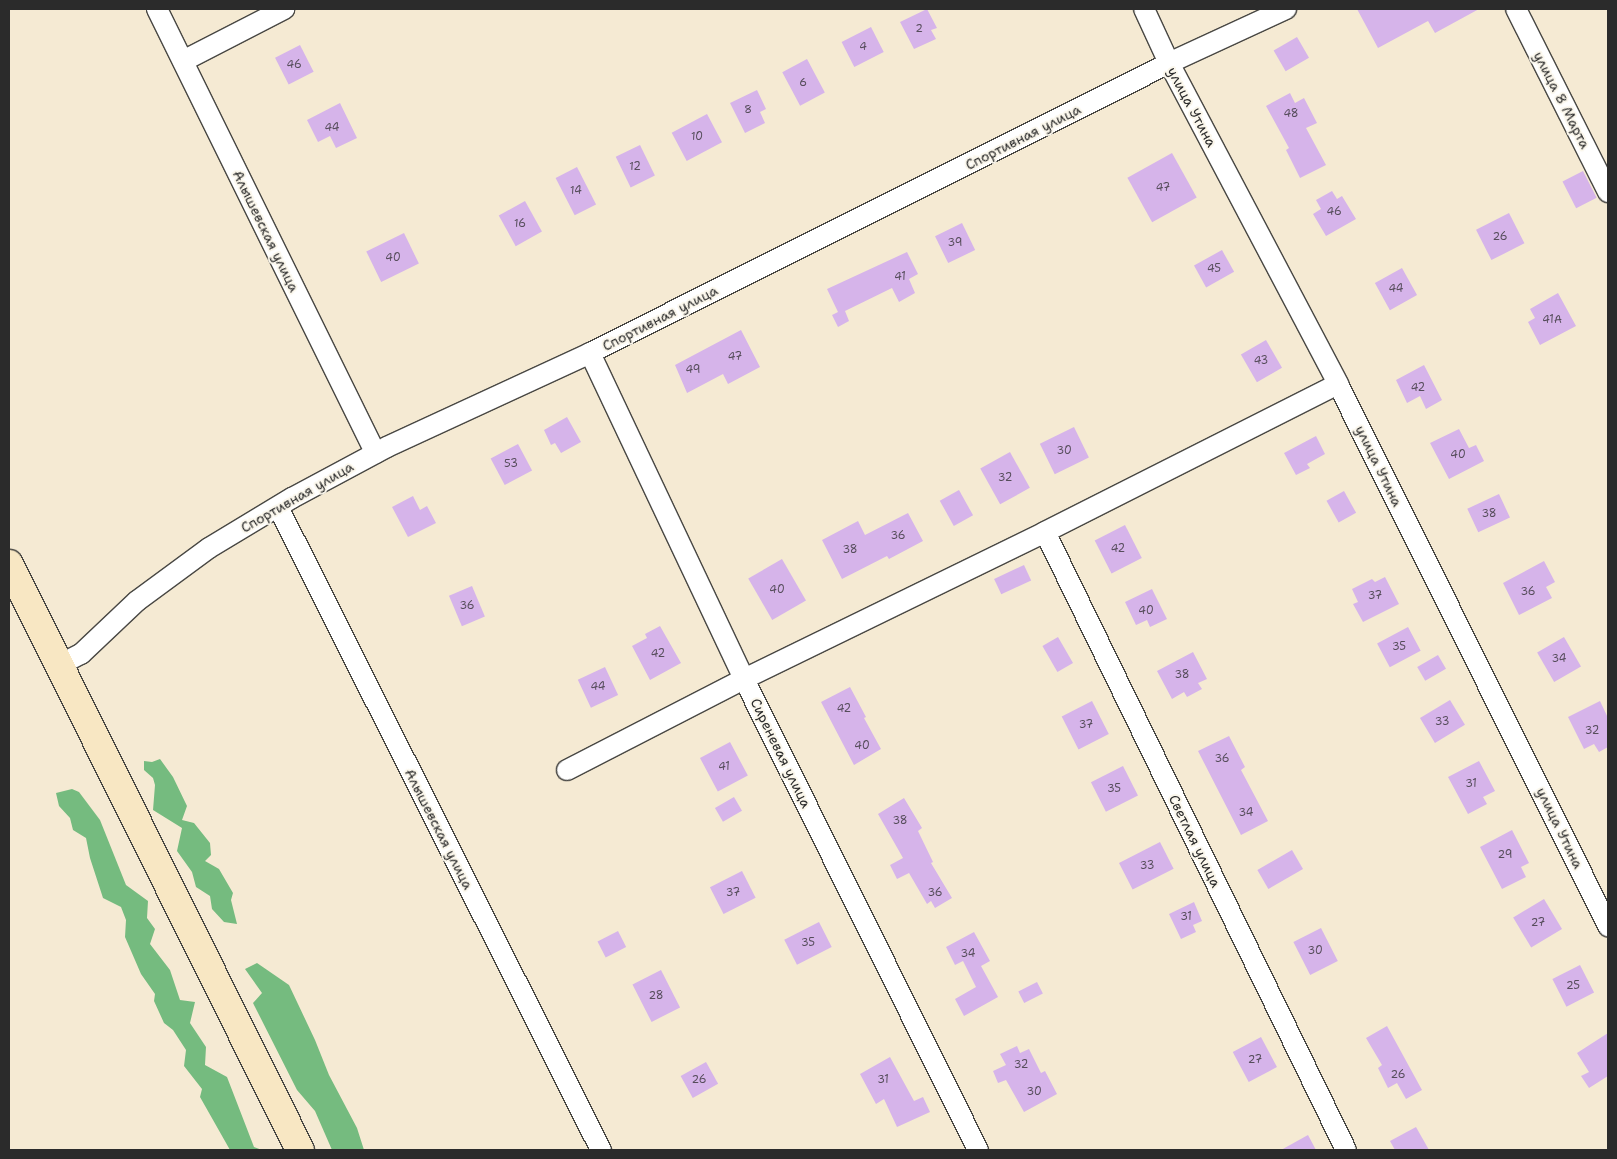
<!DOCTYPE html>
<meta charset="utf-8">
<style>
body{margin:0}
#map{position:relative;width:1617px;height:1159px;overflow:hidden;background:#f5ead3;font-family:"Shantell Sans",sans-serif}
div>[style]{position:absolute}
.forest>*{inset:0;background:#75bb7f}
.building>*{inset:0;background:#d6b4ea;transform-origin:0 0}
.roads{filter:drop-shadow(1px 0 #494844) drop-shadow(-1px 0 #494844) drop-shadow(0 1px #494844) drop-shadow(0 -1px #494844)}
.street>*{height:20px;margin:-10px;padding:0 10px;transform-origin:10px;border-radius:10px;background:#fff}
.secondary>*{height:28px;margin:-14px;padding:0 14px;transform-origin:14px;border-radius:14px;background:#f8e7c3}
span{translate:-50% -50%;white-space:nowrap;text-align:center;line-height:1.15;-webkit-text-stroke:4px #fbf7ec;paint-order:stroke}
.number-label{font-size:11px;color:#564d5b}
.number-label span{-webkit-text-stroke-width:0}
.street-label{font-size:14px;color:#2b2b2b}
.frame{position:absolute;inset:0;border:10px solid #2b2b2b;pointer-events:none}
</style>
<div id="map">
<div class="forest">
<i style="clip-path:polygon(160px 759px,173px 777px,187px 806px,182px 820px,194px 823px,210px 843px,211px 855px,205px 861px,219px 869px,233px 893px,231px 900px,237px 924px,224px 922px,212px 909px,210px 896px,196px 887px,192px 872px,177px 851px,182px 828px,153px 810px,155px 785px,153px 778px,144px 770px,144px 761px,152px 762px)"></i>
<i style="clip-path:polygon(72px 789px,79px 792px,100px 820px,126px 885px,148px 901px,147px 918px,155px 929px,150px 944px,170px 970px,180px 1000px,195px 1002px,190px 1023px,206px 1047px,205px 1065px,227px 1077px,254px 1147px,262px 1150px,230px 1150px,200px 1097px,202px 1089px,184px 1066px,186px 1050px,173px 1030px,164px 1023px,154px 1001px,155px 994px,141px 974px,125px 937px,126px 920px,121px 907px,103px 898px,90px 858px,86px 838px,73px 830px,70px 818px,59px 806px,56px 793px)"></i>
<i style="clip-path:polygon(257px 963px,289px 985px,315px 1040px,329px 1075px,357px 1128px,364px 1150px,332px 1150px,315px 1111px,297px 1090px,253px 1003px,262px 993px,245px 969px)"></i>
</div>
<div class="building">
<i style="clip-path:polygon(927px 9px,937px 28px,931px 30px,936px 39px,914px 49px,900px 22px)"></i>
<i style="clip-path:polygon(1357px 9px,1479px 9px,1435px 33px,1428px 21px,1378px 48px)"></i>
<i style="left:871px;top:27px;width:28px;height:33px;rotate:63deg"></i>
<i style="left:1297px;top:37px;width:24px;height:27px;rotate:60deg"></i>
<i style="left:300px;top:45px;width:30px;height:28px;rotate:63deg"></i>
<i style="left:807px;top:59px;width:38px;height:28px;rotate:62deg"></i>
<i style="clip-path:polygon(757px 90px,766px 109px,760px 112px,765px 123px,745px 133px,730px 103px)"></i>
<i style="clip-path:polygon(1290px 93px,1295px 103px,1304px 98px,1317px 123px,1306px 128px,1326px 165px,1300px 178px,1286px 150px,1289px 148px,1266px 106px)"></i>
<i style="clip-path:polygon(340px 103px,357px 138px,336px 148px,330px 136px,318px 142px,307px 120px)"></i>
<i style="left:707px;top:114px;width:32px;height:40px;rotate:62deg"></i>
<i style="left:640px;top:145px;width:34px;height:27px;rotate:64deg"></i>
<i style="left:1172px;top:153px;width:51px;height:51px;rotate:61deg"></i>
<i style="left:577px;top:167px;width:42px;height:24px;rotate:63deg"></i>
<i style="left:1583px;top:171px;width:30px;height:23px;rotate:63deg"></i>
<i style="clip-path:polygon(1332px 191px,1337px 199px,1342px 196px,1356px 219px,1326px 236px,1313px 214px,1321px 209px,1316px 200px)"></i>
<i style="left:525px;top:201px;width:35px;height:30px;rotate:61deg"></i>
<i style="left:1509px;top:213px;width:34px;height:37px;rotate:63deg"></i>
<i style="left:962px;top:223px;width:30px;height:30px;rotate:64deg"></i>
<i style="left:404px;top:233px;width:34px;height:42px;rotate:64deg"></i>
<i style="left:1222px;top:250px;width:25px;height:32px;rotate:61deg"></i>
<i style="clip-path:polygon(907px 252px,918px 274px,909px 279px,915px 293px,899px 302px,892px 288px,845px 311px,849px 321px,838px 327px,832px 315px,838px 312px,827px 289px)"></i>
<i style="left:1402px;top:268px;width:31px;height:31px;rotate:61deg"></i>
<i style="clip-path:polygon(1558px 293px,1576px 326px,1540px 345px,1528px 322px,1535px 318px,1530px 309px)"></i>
<i style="clip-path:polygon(741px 330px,760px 367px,728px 384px,723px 374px,687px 393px,675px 365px)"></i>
<i style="left:1266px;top:340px;width:32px;height:29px;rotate:60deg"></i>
<i style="clip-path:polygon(1424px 365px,1442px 400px,1426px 409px,1420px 396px,1407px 403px,1396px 380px)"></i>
<i style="clip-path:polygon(567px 417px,581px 442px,561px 453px,555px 443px,551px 445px,544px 430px)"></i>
<i style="left:1074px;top:427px;width:34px;height:38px;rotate:64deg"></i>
<i style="clip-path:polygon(1459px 429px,1469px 448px,1476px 445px,1484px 461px,1449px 479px,1430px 443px)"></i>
<i style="clip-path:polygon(1316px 436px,1325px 454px,1307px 464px,1310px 468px,1296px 475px,1284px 453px)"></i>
<i style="left:518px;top:444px;width:30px;height:31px;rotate:62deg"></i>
<i style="left:1010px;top:452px;width:41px;height:34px;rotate:61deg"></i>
<i style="left:959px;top:490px;width:29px;height:22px;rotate:61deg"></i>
<i style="left:1344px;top:491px;width:25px;height:20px;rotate:61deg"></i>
<i style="left:1499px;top:494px;width:26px;height:35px;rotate:65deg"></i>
<i style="clip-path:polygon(413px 496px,420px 510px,427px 506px,436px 523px,408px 537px,392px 507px)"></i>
<i style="clip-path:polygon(908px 513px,923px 541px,889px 559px,887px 556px,842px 579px,822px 540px,858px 521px,865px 535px)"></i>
<i style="left:1125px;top:525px;width:37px;height:34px;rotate:63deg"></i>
<i style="left:782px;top:559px;width:48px;height:39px;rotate:60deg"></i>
<i style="clip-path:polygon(1544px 561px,1555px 582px,1546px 587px,1552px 598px,1519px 615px,1503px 583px)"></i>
<i style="left:1024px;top:565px;width:17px;height:33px;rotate:65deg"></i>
<i style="clip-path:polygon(1385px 577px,1399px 604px,1363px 622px,1353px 604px,1358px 602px,1352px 589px,1372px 579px,1375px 582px)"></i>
<i style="left:472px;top:586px;width:33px;height:25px;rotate:67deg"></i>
<i style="clip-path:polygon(1152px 589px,1167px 619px,1150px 627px,1147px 620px,1136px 625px,1125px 602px)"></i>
<i style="clip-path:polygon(660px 626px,681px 663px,650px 680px,632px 646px,647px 638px,645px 634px)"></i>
<i style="left:1408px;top:627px;width:27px;height:35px;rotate:62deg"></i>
<i style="left:1058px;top:637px;width:30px;height:18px;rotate:60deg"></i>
<i style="left:1564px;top:637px;width:34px;height:31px;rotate:60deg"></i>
<i style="clip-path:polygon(1193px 652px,1207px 679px,1198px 683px,1202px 689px,1187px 697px,1184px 692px,1172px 699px,1157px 671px)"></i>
<i style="left:1438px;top:655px;width:16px;height:24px;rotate:60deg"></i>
<i style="left:605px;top:667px;width:31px;height:30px;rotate:65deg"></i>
<i style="clip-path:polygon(850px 687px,866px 717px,864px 718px,881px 749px,854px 765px,821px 702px)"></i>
<i style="left:1450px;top:700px;width:29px;height:35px;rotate:59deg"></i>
<i style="left:1092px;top:701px;width:37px;height:34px;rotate:63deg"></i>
<i style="clip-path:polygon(1600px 701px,1608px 718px,1608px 747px,1599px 752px,1594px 744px,1584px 749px,1568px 717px)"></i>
<i style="clip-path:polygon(1229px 736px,1245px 767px,1241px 770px,1268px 821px,1241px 835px,1198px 751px)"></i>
<i style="left:730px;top:742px;width:38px;height:34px;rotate:62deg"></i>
<i style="clip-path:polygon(1479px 761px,1495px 791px,1483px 797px,1487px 804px,1468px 814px,1448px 777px)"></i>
<i style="left:1123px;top:766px;width:33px;height:36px;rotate:63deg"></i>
<i style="left:734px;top:797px;width:16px;height:22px;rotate:60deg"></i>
<i style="clip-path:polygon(904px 798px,922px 828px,918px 831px,933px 862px,931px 863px,952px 898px,935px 908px,931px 901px,927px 904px,909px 873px,897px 879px,890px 865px,903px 858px,878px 814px)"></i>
<i style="clip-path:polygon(1512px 830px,1529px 863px,1521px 867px,1526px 877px,1502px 889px,1480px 847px)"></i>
<i style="left:1160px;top:842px;width:30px;height:46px;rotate:63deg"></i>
<i style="left:1292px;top:850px;width:22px;height:40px;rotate:60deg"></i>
<i style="left:742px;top:871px;width:30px;height:36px;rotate:63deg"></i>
<i style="left:1544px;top:899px;width:35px;height:36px;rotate:59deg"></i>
<i style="clip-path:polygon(1194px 902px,1202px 921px,1193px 925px,1196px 932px,1181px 939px,1169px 914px)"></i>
<i style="left:819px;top:922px;width:28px;height:39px;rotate:63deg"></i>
<i style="left:1321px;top:928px;width:37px;height:31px;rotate:63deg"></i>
<i style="left:618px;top:931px;width:18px;height:23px;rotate:63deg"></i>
<i style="clip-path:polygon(974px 932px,990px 961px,981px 966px,998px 997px,964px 1016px,955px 999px,976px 987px,963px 961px,955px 965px,946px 947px)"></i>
<i style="left:1580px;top:965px;width:31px;height:31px;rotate:63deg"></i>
<i style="left:661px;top:970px;width:42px;height:32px;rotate:63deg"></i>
<i style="left:1037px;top:982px;width:13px;height:21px;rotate:63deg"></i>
<i style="clip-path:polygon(1387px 1026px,1422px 1090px,1406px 1099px,1397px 1083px,1388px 1088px,1378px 1068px,1382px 1065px,1366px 1038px)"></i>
<i style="clip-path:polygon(1608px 1033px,1608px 1076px,1589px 1088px,1581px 1076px,1589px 1072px,1577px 1053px)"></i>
<i style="left:1261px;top:1037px;width:34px;height:32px;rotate:62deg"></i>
<i style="clip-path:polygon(1017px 1046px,1020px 1053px,1029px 1049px,1041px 1073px,1045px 1071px,1057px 1094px,1024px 1112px,1006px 1080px,998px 1083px,993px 1071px,1006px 1065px,1000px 1054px)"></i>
<i style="clip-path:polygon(890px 1057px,914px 1101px,923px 1097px,930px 1112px,897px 1127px,884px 1099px,876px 1104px,860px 1074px)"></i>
<i style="left:706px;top:1062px;width:25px;height:29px;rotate:61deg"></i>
<i style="clip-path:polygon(1416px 1127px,1429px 1150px,1395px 1150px,1390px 1141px)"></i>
<i style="clip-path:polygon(1308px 1135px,1316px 1150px,1281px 1150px)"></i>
</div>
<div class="roads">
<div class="street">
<i style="left:157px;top:9px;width:495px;rotate:63.8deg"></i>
<i style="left:1144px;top:9px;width:60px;rotate:65.2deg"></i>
<i style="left:1169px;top:63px;width:363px;rotate:62.2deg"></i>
<i style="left:1338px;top:384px;width:606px;rotate:63.52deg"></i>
<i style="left:1516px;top:9px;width:205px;rotate:63.3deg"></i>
<i style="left:183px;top:61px;width:114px;rotate:-27.2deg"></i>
<i style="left:590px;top:353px;width:361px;rotate:64.7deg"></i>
<i style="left:744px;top:679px;width:526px;rotate:63.58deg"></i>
<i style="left:278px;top:507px;width:720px;rotate:63.33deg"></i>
<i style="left:1045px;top:532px;width:687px;rotate:64.03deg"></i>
<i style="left:59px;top:665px;width:25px;rotate:-27deg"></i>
<i style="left:81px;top:654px;width:77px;rotate:-43.4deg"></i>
<i style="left:137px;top:601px;width:89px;rotate:-36.4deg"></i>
<i style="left:209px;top:548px;width:97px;rotate:-31.1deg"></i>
<i style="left:292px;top:498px;width:108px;rotate:-28.2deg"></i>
<i style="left:387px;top:447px;width:224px;rotate:-24.8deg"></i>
<i style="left:590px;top:353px;width:648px;rotate:-26.6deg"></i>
<i style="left:1169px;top:63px;width:129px;rotate:-24.8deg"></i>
<i style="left:567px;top:770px;width:199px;rotate:-27.2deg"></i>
<i style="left:744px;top:679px;width:335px;rotate:-26deg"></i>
<i style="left:1045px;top:532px;width:328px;rotate:-26.8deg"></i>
</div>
<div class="secondary">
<i style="left:9px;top:564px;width:654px;rotate:63.59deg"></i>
</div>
</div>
<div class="number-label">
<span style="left:919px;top:29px">2</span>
<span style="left:863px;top:47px">4</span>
<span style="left:294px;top:65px">46</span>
<span style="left:803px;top:83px">6</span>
<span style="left:748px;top:110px">8</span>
<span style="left:1291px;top:114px">48</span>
<span style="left:332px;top:128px">44</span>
<span style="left:697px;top:137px">10</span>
<span style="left:635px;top:167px">12</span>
<span style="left:1163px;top:188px">47</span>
<span style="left:576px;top:191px">14</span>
<span style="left:1334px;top:212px">46</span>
<span style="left:520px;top:224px">16</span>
<span style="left:1500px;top:237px">26</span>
<span style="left:955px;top:243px">39</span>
<span style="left:393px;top:258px">40</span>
<span style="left:1214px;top:269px">45</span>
<span style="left:900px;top:277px">41</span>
<span style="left:1396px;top:289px">44</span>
<span style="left:1552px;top:320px">41А</span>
<span style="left:735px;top:357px">47</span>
<span style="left:1261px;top:361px">43</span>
<span style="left:693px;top:370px">49</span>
<span style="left:1418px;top:388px">42</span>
<span style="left:1064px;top:451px">30</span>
<span style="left:1458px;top:455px">40</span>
<span style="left:511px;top:464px">53</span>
<span style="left:1005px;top:478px">32</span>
<span style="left:1489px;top:514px">38</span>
<span style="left:898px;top:536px">36</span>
<span style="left:1118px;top:549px">42</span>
<span style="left:850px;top:550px">38</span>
<span style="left:777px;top:590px">40</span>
<span style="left:1528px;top:592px">36</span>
<span style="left:1375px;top:596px">37</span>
<span style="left:467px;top:606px">36</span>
<span style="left:1146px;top:611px">40</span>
<span style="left:1399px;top:647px">35</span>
<span style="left:658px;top:654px">42</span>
<span style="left:1559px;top:659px">34</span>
<span style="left:1182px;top:675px">38</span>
<span style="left:598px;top:687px">44</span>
<span style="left:844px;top:709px">42</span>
<span style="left:1442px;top:722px">33</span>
<span style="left:1086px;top:725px">37</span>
<span style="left:1592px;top:731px">32</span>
<span style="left:862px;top:746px">40</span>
<span style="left:1222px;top:759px">36</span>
<span style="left:724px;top:767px">41</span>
<span style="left:1471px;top:784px">31</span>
<span style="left:1114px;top:789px">35</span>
<span style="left:1246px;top:813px">34</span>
<span style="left:900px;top:821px">38</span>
<span style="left:1505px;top:855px">29</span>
<span style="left:1147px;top:866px">33</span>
<span style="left:733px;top:893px">37</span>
<span style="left:935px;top:893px">36</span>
<span style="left:1186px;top:917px">31</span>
<span style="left:1538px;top:923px">27</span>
<span style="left:808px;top:943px">35</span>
<span style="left:1315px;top:951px">30</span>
<span style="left:968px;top:954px">34</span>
<span style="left:1573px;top:986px">25</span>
<span style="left:656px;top:996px">28</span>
<span style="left:1255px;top:1060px">27</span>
<span style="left:1021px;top:1065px">32</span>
<span style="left:1398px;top:1075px">26</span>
<span style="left:699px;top:1080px">26</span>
<span style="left:883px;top:1080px">31</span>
<span style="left:1034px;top:1092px">30</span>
</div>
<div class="street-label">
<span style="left:1562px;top:100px;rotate:63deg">улица 8 Марта</span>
<span style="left:1192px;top:107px;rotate:62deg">улица Утина</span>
<span style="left:1023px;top:137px;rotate:-27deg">Спортивная улица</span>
<span style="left:266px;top:231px;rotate:64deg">Алышевская улица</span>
<span style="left:660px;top:318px;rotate:-27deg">Спортивная улица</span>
<span style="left:1379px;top:466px;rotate:64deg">улица Утина</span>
<span style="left:297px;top:497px;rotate:-30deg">Спортивная улица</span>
<span style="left:781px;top:753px;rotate:64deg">Сиреневая улица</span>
<span style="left:1560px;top:828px;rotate:64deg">улица Утина</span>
<span style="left:439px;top:829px;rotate:63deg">Алышевская улица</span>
<span style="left:1195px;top:841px;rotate:64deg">Светлая улица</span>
</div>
<div class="frame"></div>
</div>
